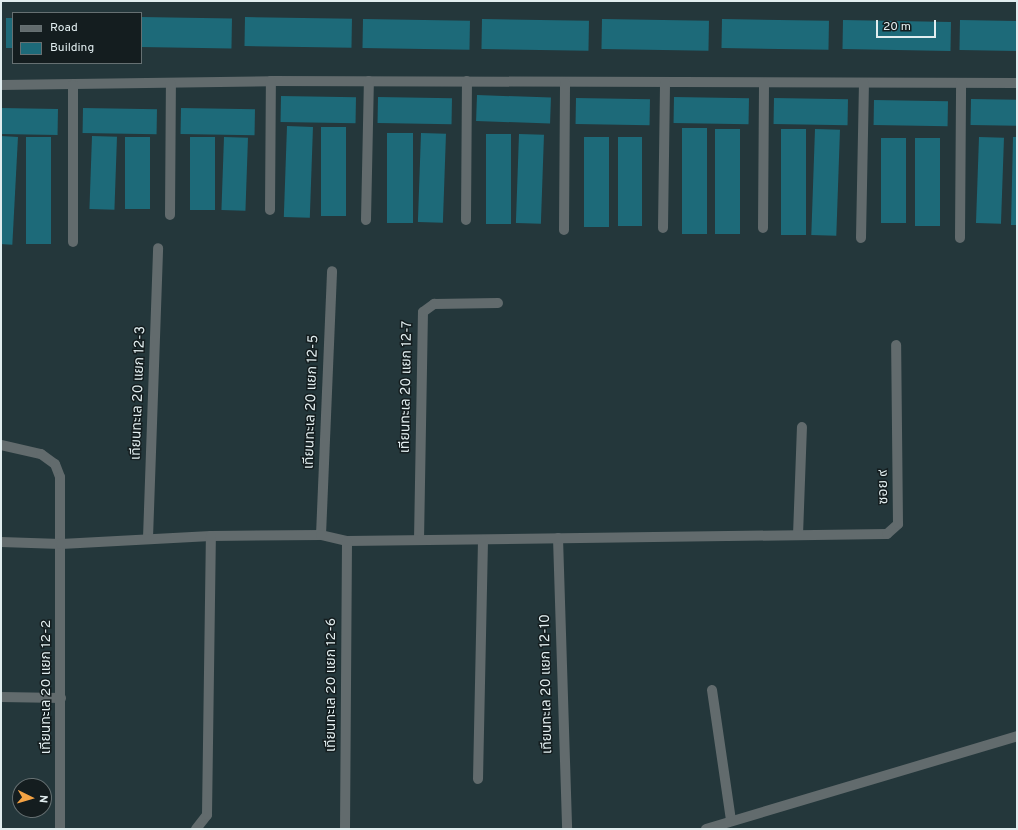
<!DOCTYPE html>
<meta charset="utf-8">
<style>
body{margin:0}
#map{position:relative;width:1018px;height:830px;overflow:hidden;background:#24373b;font-family:Overpass,"Noto Sans Thai",sans-serif}
div>[style]{position:absolute}
.building>*{inset:0;background:#1d6a79;transform-origin:0 0}
.service>*{height:10px;margin:-5px;padding:0 5px;transform-origin:5px;border-radius:5px;background:#626b6d}
.minor>*{height:10px;margin:-5px;padding:0 5px;transform-origin:5px;border-radius:5px;background:#626b6d}
span{translate:-50% -50%;white-space:nowrap;text-align:center;line-height:1.15;-webkit-text-stroke:3px #141d1f;paint-order:stroke}
.street-label{font-size:14px;color:#e1edef}
.frame{position:absolute;inset:0;border:2px solid #e1edef;pointer-events:none}
.legend{position:absolute;left:12px;top:12px;width:130px;height:52px;box-sizing:border-box;background:#141d1f;border:1px solid #667072;margin:0;padding:5px 7px;list-style:none;font-size:12px;color:#e1edef}
.legend li{display:flex;align-items:center;gap:8px;height:20px}
.legend b{width:20px;border:1px solid #667072}
.north{position:absolute;left:12px;top:778px;width:40px;height:40px;box-sizing:border-box;background:#141d1f;border:1px solid #667072;border-radius:50%;rotate:95deg;font-size:11px;font-weight:700;line-height:16px;text-align:center;color:#e1edef}
.north::after{content:'';display:block;margin:auto;width:14px;height:18px;background:#f4a344;clip-path:polygon(50% 0,100% 100%,50% 72%,0 100%)}
.scale{position:absolute;left:876px;top:20px;width:60px;height:18px;box-sizing:border-box;border:2px solid #e1edef;border-top:0;padding-left:5px;font-size:12px;line-height:14px;white-space:nowrap;color:#e1edef;-webkit-text-stroke:3px #141d1f;paint-order:stroke}
</style>
<div id="map">
<div class="building">
<i style="left:141px;top:17px;width:91px;height:30px;rotate:1deg"></i>
<i style="left:245px;top:17px;width:107px;height:29px;rotate:1deg"></i>
<i style="left:6px;top:18px;width:7px;height:30px"></i>
<i style="left:363px;top:19px;width:107px;height:29px;rotate:1deg"></i>
<i style="left:482px;top:19px;width:107px;height:30px;rotate:1deg"></i>
<i style="left:602px;top:19px;width:107px;height:30px;rotate:1deg"></i>
<i style="left:722px;top:19px;width:107px;height:29px;rotate:1deg"></i>
<i style="left:843px;top:20px;width:108px;height:29px;rotate:1deg"></i>
<i style="left:960px;top:20px;width:57px;height:30px;rotate:1deg"></i>
<i style="left:477px;top:95px;width:74px;height:26px;rotate:2deg"></i>
<i style="left:281px;top:96px;width:75px;height:26px;rotate:1deg"></i>
<i style="left:378px;top:97px;width:74px;height:26px;rotate:1deg"></i>
<i style="left:674px;top:97px;width:75px;height:26px;rotate:1deg"></i>
<i style="left:576px;top:98px;width:74px;height:26px;rotate:1deg"></i>
<i style="left:774px;top:98px;width:74px;height:26px;rotate:1deg"></i>
<i style="left:971px;top:99px;width:46px;height:26px;rotate:1deg"></i>
<i style="left:874px;top:100px;width:74px;height:25px;rotate:1deg"></i>
<i style="left:1px;top:108px;width:57px;height:26px;rotate:1deg"></i>
<i style="left:83px;top:108px;width:74px;height:25px;rotate:1deg"></i>
<i style="left:181px;top:108px;width:74px;height:26px;rotate:1deg"></i>
<i style="left:287px;top:126px;width:26px;height:91px;rotate:2deg"></i>
<i style="left:321px;top:127px;width:25px;height:89px"></i>
<i style="left:682px;top:128px;width:25px;height:106px"></i>
<i style="left:715px;top:129px;width:25px;height:105px"></i>
<i style="left:781px;top:129px;width:25px;height:106px"></i>
<i style="left:815px;top:129px;width:25px;height:106px;rotate:2deg"></i>
<i style="left:387px;top:133px;width:26px;height:90px"></i>
<i style="left:421px;top:133px;width:25px;height:89px;rotate:2deg"></i>
<i style="left:486px;top:134px;width:25px;height:90px"></i>
<i style="left:519px;top:134px;width:25px;height:89px;rotate:2deg"></i>
<i style="left:1px;top:136px;width:17px;height:108px;rotate:3deg"></i>
<i style="left:92px;top:136px;width:25px;height:73px;rotate:2deg"></i>
<i style="left:26px;top:137px;width:25px;height:107px"></i>
<i style="left:125px;top:137px;width:25px;height:72px"></i>
<i style="left:190px;top:137px;width:25px;height:73px"></i>
<i style="left:224px;top:137px;width:24px;height:73px;rotate:2deg"></i>
<i style="left:584px;top:137px;width:25px;height:90px"></i>
<i style="left:618px;top:137px;width:24px;height:89px"></i>
<i style="left:979px;top:137px;width:25px;height:86px;rotate:2deg"></i>
<i style="clip-path:polygon(1013px 137px,1017px 137px,1017px 225px,1011px 225px)"></i>
<i style="left:881px;top:138px;width:25px;height:85px"></i>
<i style="left:915px;top:138px;width:25px;height:88px"></i>
</div>
<div class="service">
<i style="left:1px;top:697px;width:60px;rotate:1deg"></i>
</div>
<div class="minor">
<i style="left:1px;top:85px;width:270px;rotate:-0.8deg"></i>
<i style="left:271px;top:81px;width:746px;rotate:0.15deg"></i>
<i style="left:73px;top:85px;width:157px;rotate:90deg"></i>
<i style="left:270px;top:210px;width:129px;rotate:-89.6deg"></i>
<i style="left:170px;top:215px;width:131px;rotate:-89.6deg"></i>
<i style="left:366px;top:220px;width:139px;rotate:-88.8deg"></i>
<i style="left:466px;top:220px;width:139px;rotate:-89.6deg"></i>
<i style="left:663px;top:228px;width:145px;rotate:-89.2deg"></i>
<i style="left:763px;top:228px;width:145px;rotate:-89.6deg"></i>
<i style="left:564px;top:230px;width:147px;rotate:-89.6deg"></i>
<i style="left:861px;top:238px;width:155px;rotate:-88.9deg"></i>
<i style="left:960px;top:238px;width:155px;rotate:-89.6deg"></i>
<i style="left:1px;top:445px;width:41px;rotate:12.7deg"></i>
<i style="left:41px;top:454px;width:17px;rotate:36deg"></i>
<i style="left:55px;top:464px;width:14px;rotate:69deg"></i>
<i style="left:60px;top:477px;width:352px;rotate:90deg"></i>
<i style="left:321px;top:535px;width:264px;rotate:-87.6deg"></i>
<i style="left:798px;top:535px;width:108px;rotate:-87.9deg"></i>
<i style="left:148px;top:538px;width:290px;rotate:-88deg"></i>
<i style="left:558px;top:538px;width:291px;rotate:88.2deg"></i>
<i style="left:419px;top:540px;width:228px;rotate:-89deg"></i>
<i style="left:423px;top:312px;width:14px;rotate:-36deg"></i>
<i style="left:434px;top:304px;width:64px;rotate:-0.9deg"></i>
<i style="left:1px;top:542px;width:60px;rotate:1.9deg"></i>
<i style="left:61px;top:544px;width:150px;rotate:-3.1deg"></i>
<i style="left:211px;top:536px;width:110px;rotate:-0.5deg"></i>
<i style="left:321px;top:535px;width:27px;rotate:13deg"></i>
<i style="left:347px;top:541px;width:540px;rotate:-0.74deg"></i>
<i style="left:887px;top:534px;width:15px;rotate:-42deg"></i>
<i style="left:898px;top:524px;width:179px;rotate:-90.6deg"></i>
<i style="left:712px;top:690px;width:132px;rotate:81.7deg"></i>
<i style="left:478px;top:779px;width:239px;rotate:-88.8deg"></i>
<i style="left:196px;top:829px;width:18px;rotate:-52deg"></i>
<i style="left:207px;top:815px;width:279px;rotate:-89.2deg"></i>
<i style="left:345px;top:829px;width:288px;rotate:-89.6deg"></i>
<i style="left:706px;top:829px;width:325px;rotate:-16.6deg"></i>
</div>
<div class="street-label">
<span style="left:407px;top:387px;rotate:-89deg">เทียนทะเล 20 แยก 12-7</span>
<span style="left:139px;top:393px;rotate:-88deg">เทียนทะเล 20 แยก 12-3</span>
<span style="left:312px;top:402px;rotate:-88deg">เทียนทะเล 20 แยก 12-5</span>
<span style="left:884px;top:487px;rotate:-91deg">ซอย ๙</span>
<span style="left:547px;top:684px;rotate:-91deg">เทียนทะเล 20 แยก 12-10</span>
<span style="left:332px;top:685px;rotate:-90deg">เทียนทะเล 20 แยก 12-6</span>
<span style="left:47px;top:687px;rotate:-90deg">เทียนทะเล 20 แยก 12-2</span>
</div>
<div class="frame"></div>
<ul class="legend">
<li><b style="height:5px;background:#626b6d"></b>Road</li>
<li><b style="height:11px;background:#1d6a79"></b>Building</li>
</ul>
<div class="north">N</div>
<div class="scale">20 m</div>
</div>
